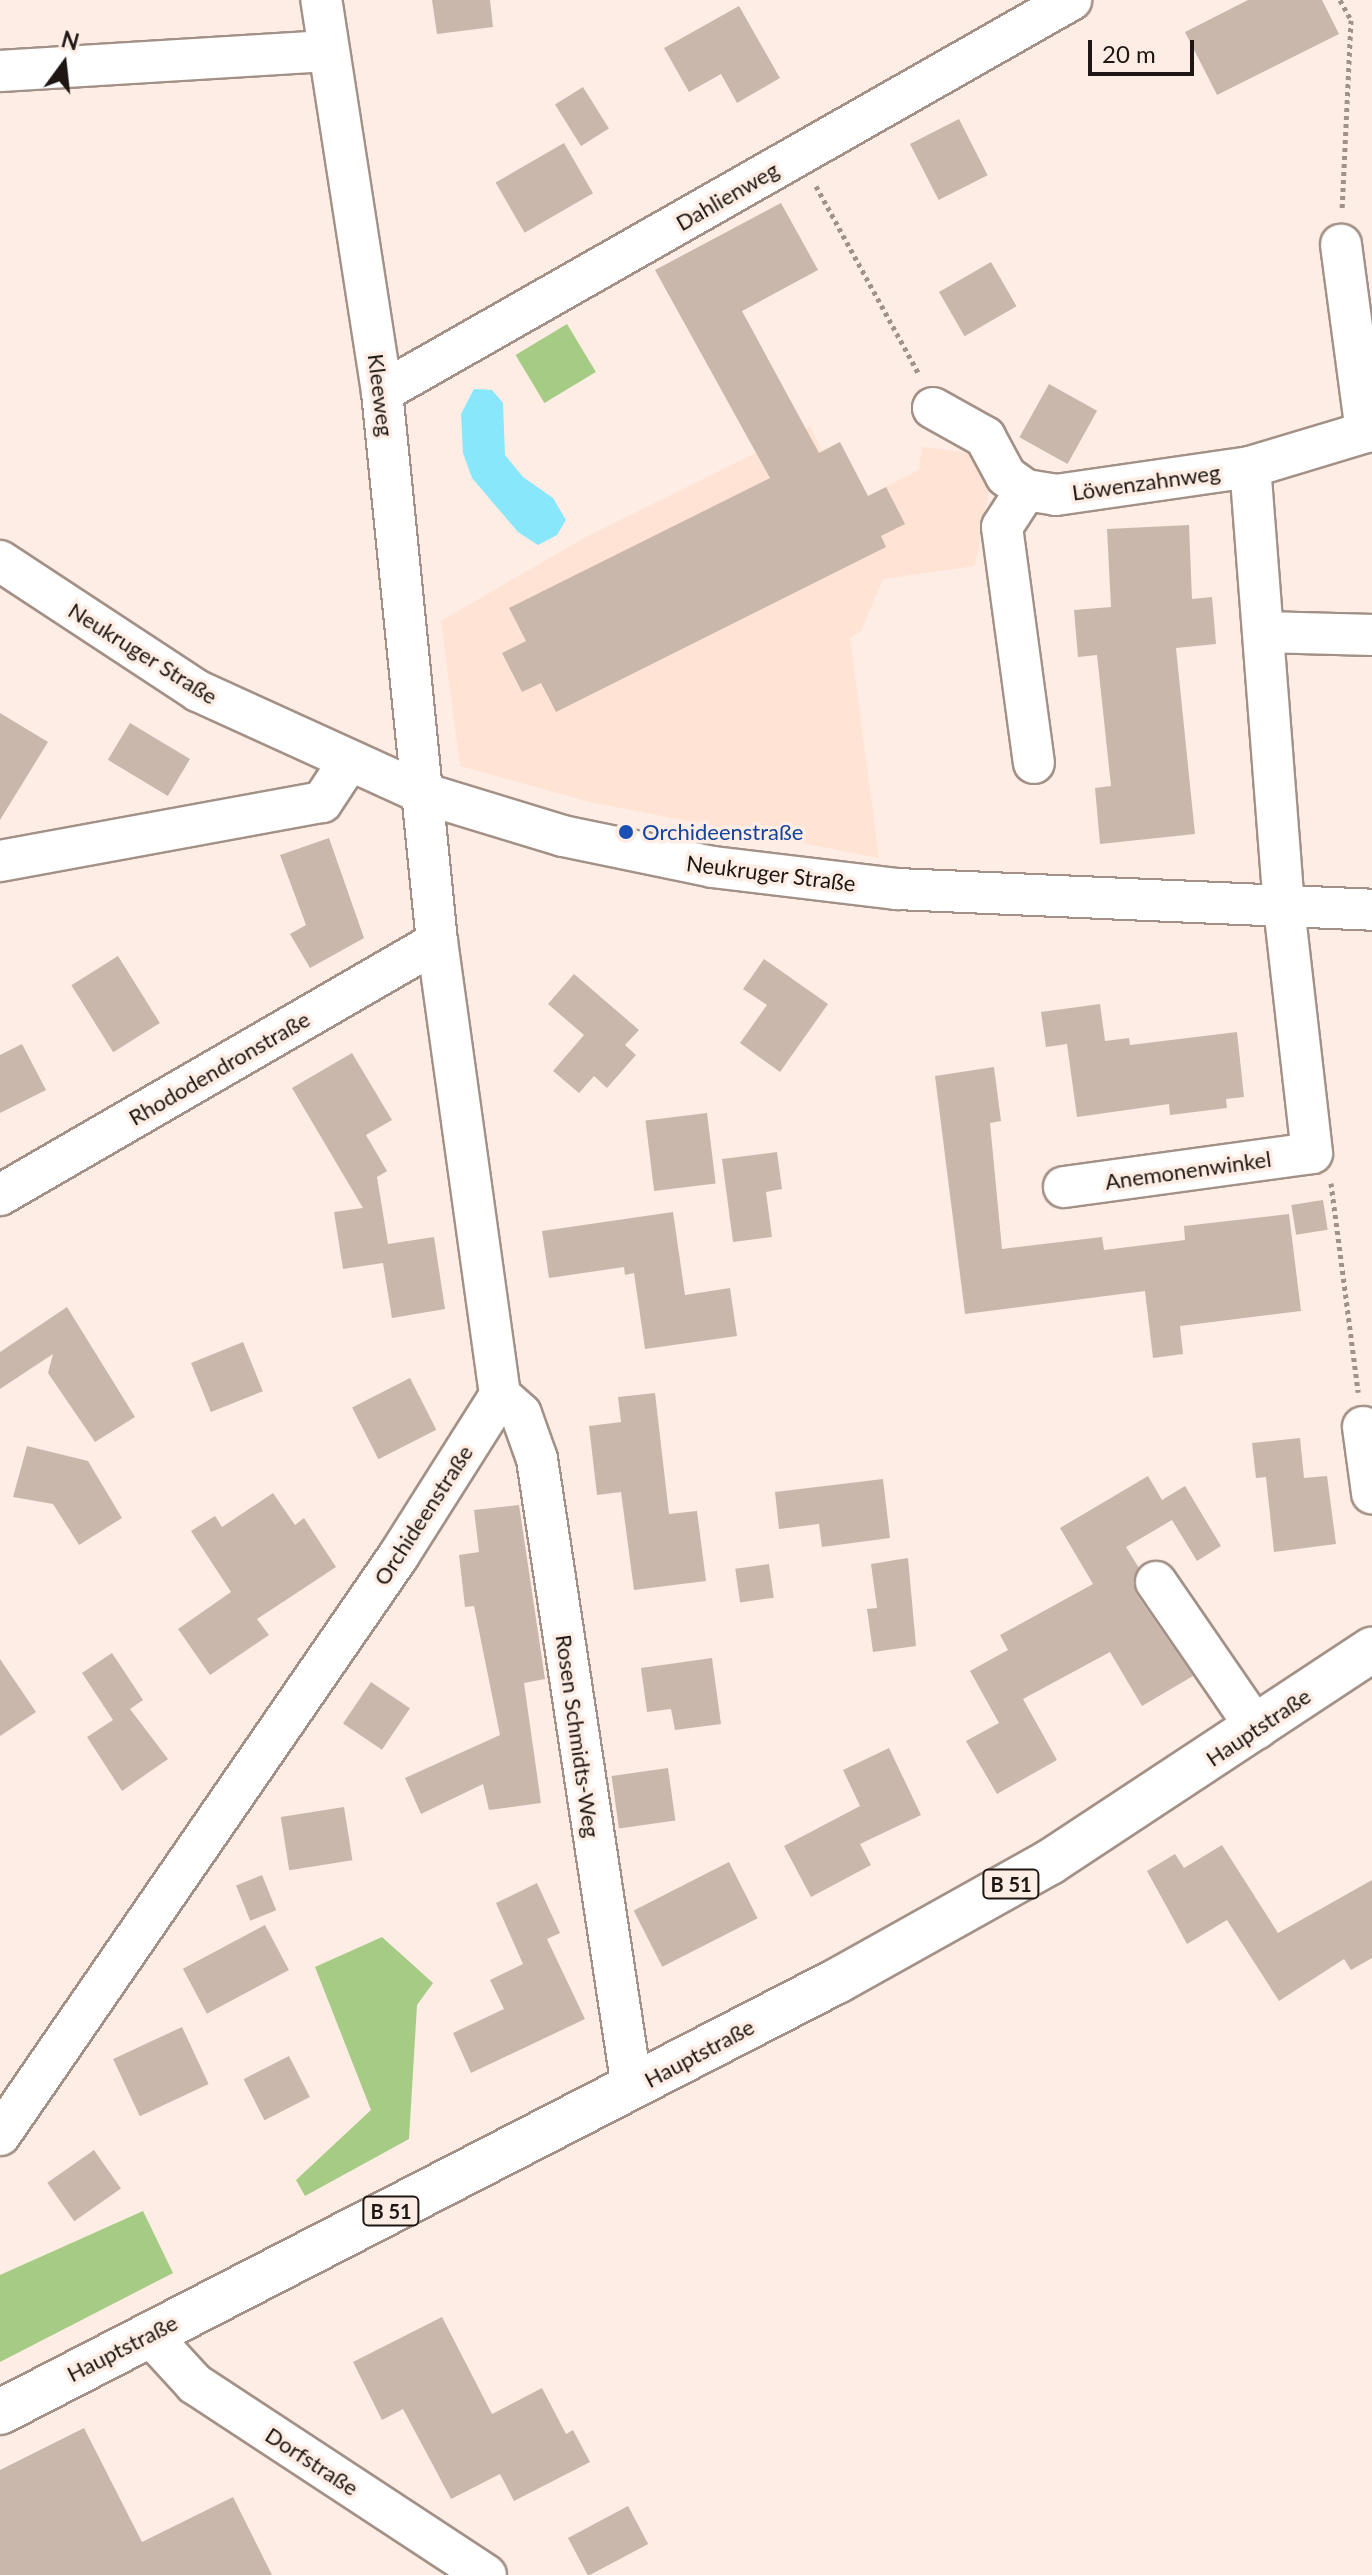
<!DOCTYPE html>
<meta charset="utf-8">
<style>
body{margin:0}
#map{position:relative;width:1372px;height:2575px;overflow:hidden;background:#fdede4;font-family:Lato,sans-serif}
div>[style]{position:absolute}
.built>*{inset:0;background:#ffe3d4}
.green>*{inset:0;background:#a6cb85;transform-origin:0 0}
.water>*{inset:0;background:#89e7fb}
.building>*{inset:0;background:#cab7ac;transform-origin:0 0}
.path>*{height:5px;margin-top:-2.5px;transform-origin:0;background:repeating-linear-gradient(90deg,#9e928b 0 4px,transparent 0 8px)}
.roads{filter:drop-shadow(2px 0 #a39187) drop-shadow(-2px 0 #a39187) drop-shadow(0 2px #a39187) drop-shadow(0 -2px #a39187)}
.minor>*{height:40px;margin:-20px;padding:0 20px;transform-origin:20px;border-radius:20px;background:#fff}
.major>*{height:44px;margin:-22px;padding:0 22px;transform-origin:22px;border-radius:22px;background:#fff}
.dots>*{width:22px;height:22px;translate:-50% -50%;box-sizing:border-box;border:4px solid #fdede4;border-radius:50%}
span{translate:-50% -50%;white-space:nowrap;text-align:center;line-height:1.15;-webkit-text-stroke:7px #fdede4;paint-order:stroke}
.shield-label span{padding:2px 6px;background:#fdede4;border:2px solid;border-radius:6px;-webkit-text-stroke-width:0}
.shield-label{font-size:20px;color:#1d1612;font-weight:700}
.street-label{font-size:22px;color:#1d1612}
.transit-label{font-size:22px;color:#164399}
.left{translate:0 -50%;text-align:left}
.north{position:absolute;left:24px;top:24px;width:80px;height:80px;-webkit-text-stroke:6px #fdede4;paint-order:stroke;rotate:15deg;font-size:22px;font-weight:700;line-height:32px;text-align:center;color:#1d1612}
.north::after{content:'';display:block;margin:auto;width:28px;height:36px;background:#1d1612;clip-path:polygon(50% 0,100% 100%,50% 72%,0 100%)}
.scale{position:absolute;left:1088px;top:40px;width:106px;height:36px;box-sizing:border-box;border:4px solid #1d1612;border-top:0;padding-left:10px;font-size:24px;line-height:28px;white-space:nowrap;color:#1d1612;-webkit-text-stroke:6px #fdede4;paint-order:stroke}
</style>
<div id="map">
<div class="built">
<i style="clip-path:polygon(810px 426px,822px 451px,840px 442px,868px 496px,919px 470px,922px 447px,970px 453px,989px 491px,975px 566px,883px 579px,861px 631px,850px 638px,879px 858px,590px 802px,460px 766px,441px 621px,584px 538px)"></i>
</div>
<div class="green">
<i style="left:567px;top:324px;width:56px;height:60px;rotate:59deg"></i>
<i style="clip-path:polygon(382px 1937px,433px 1983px,417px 2005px,409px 2139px,305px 2196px,296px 2180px,371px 2110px,315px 1967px)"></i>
<i style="clip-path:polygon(143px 2211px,173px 2273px,0 2362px,0 2275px)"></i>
</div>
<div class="water">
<i style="clip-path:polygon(474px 389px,492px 390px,503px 403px,505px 455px,523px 477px,553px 498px,566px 520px,557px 535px,538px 545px,518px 532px,472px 478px,463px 453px,461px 414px)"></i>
</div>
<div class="building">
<i style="clip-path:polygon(432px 0,490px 0,493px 27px,437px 34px)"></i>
<i style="clip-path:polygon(1248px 0,1322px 0,1339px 34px,1217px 95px,1185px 32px)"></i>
<i style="clip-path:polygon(739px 6px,780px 78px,737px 103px,721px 74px,689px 92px,664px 48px)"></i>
<i style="left:583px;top:87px;width:49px;height:33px;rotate:58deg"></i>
<i style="left:959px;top:119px;width:63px;height:55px;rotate:63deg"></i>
<i style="left:564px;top:143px;width:58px;height:79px;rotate:60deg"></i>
<i style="clip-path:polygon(781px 203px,818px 270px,742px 311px,819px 453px,840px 442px,868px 496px,886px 487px,905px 524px,881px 536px,886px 547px,556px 712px,541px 683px,522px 692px,502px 653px,526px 641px,509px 608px,770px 478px,655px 270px)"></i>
<i style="left:991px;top:262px;width:51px;height:60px;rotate:60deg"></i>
<i style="left:1049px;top:384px;width:55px;height:61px;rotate:29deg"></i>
<i style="clip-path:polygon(1189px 525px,1192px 599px,1212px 597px,1216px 644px,1176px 648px,1195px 834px,1100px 844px,1095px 788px,1111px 786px,1097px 655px,1078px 657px,1074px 610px,1111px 607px,1107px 529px)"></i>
<i style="clip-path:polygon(0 713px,48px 742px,0 820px)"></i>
<i style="left:130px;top:723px;width:70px;height:43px;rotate:31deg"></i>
<i style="clip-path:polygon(329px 838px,364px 938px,310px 968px,290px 934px,306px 925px,280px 855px)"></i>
<i style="left:118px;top:956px;width:79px;height:55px;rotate:58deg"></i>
<i style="clip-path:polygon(764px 959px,828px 1004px,780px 1072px,740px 1043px,767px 1005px,743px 989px)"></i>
<i style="clip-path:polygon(574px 974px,639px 1030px,625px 1045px,636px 1055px,607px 1088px,594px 1076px,579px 1093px,553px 1071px,584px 1035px,548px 1004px)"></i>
<i style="clip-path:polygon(1100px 1004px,1105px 1041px,1129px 1038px,1130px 1045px,1237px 1032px,1244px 1097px,1226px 1099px,1227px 1108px,1170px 1115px,1169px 1104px,1077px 1117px,1067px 1044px,1046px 1047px,1041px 1012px)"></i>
<i style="clip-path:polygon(22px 1044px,46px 1090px,0 1113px,0 1055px)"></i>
<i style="clip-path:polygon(352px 1053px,392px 1120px,366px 1135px,387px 1171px,377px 1177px,388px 1244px,434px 1237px,445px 1309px,392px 1318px,383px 1263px,343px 1269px,334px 1212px,363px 1208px,292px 1088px)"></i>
<i style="clip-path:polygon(994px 1067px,1001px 1121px,990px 1123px,1002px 1249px,1102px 1237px,1104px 1250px,1185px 1240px,1184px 1226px,1289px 1214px,1301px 1311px,1180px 1326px,1183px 1354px,1153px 1358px,1145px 1291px,965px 1314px,935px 1076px)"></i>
<i style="left:707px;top:1113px;width:71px;height:62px;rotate:83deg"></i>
<i style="clip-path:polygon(777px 1152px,782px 1189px,766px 1192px,772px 1237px,733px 1242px,722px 1159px)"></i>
<i style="left:1323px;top:1200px;width:30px;height:32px;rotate:81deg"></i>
<i style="clip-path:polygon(673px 1212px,685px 1295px,730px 1288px,737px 1336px,645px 1349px,634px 1273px,625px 1275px,624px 1267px,549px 1278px,542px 1231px)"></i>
<i style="clip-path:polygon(67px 1307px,135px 1417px,95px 1442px,48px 1373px,53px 1354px,0 1389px,0 1352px)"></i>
<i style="left:243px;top:1342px;width:53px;height:56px;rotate:68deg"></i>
<i style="left:410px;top:1378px;width:58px;height:65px;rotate:63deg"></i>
<i style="clip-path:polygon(655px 1393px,669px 1514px,697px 1511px,706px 1581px,634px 1590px,621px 1492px,597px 1495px,589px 1426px,621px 1422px,618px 1397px)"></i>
<i style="clip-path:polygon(1300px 1438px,1304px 1478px,1327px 1476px,1336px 1544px,1274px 1552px,1266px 1477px,1256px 1478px,1252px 1443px)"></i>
<i style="clip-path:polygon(27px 1446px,88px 1461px,122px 1518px,79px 1545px,53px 1504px,13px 1497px)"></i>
<i style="clip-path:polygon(1148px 1476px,1162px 1500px,1185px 1486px,1221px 1546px,1197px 1561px,1172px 1520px,1126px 1547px,1139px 1568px,1133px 1583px,1137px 1595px,1193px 1676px,1142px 1706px,1110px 1652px,1023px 1699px,1057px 1760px,997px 1794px,966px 1741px,999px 1723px,970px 1671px,1008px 1650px,1000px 1635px,1093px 1584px,1060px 1528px)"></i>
<i style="clip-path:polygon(883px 1479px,890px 1538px,822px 1547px,819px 1524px,779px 1529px,775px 1492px)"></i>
<i style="clip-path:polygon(273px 1493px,295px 1525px,304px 1518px,336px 1567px,257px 1619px,269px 1635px,210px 1675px,178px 1629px,231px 1592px,191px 1531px,215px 1516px,222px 1527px)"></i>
<i style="clip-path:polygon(519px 1505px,545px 1679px,524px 1683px,541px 1803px,489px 1810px,483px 1784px,421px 1814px,405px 1778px,500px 1735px,474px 1606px,465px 1607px,459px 1555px,479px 1552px,474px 1510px)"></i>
<i style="clip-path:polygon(908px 1558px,916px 1646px,873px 1652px,867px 1609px,877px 1608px,871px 1564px)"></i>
<i style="left:769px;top:1564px;width:34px;height:34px;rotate:82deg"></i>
<i style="clip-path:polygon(112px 1653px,143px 1700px,130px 1709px,168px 1759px,122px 1791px,87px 1737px,113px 1720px,82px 1673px)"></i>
<i style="clip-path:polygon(712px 1658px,721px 1724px,675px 1730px,671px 1709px,647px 1712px,641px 1668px)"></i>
<i style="clip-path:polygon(0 1659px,36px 1712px,0 1736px)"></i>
<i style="left:371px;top:1682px;width:47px;height:50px;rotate:34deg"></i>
<i style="clip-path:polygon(889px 1748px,921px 1815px,860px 1844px,871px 1865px,811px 1897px,784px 1846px,860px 1806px,843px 1770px)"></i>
<i style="left:668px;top:1768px;width:53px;height:57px;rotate:82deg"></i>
<i style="left:344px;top:1807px;width:54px;height:64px;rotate:81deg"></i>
<i style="clip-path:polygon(1222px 1845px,1278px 1933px,1372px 1880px,1372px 1958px,1351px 1970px,1344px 1959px,1279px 2001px,1227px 1920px,1187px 1944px,1147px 1871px,1175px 1854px,1184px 1868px)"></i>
<i style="left:729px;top:1862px;width:63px;height:107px;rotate:63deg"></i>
<i style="left:262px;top:1875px;width:38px;height:28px;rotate:68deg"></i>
<i style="clip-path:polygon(537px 1883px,560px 1933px,547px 1939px,585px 2019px,471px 2073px,453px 2033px,504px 2009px,490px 1980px,523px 1964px,496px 1903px)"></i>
<i style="left:265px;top:1925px;width:51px;height:93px;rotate:62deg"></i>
<i style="left:182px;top:2027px;width:63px;height:76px;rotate:65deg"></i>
<i style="left:289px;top:2056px;width:46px;height:51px;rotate:63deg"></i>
<i style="left:94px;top:2150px;width:47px;height:57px;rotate:55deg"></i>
<i style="clip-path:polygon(442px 2317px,492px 2414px,542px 2388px,566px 2434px,573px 2430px,590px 2462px,514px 2501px,500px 2474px,451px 2499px,403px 2409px,382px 2420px,353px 2362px)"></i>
<i style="clip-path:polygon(84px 2428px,142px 2542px,233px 2497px,272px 2575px,0 2575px,0 2470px)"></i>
<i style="left:628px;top:2506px;width:43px;height:68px;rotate:62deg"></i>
</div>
<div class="path">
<i style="left:1340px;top:0;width:23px;rotate:61deg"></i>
<i style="left:1351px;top:20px;width:188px;rotate:92.7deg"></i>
<i style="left:816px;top:186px;width:214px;rotate:61.3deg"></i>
<i style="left:1331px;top:1183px;width:211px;rotate:82.6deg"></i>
</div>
<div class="roads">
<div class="minor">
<i style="left:0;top:71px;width:328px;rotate:-3.5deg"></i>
<i style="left:382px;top:392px;width:793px;rotate:-29.64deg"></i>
<i style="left:933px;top:408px;width:60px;rotate:29.1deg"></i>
<i style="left:985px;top:437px;width:44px;rotate:61.7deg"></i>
<i style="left:1006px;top:476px;width:24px;rotate:35deg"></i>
<i style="left:1026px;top:490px;width:30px;rotate:9deg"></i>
<i style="left:1056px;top:495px;width:196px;rotate:-8.2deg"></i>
<i style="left:1250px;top:467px;width:121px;rotate:-16.8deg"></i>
<i style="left:1366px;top:432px;width:189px;rotate:-97.6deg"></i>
<i style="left:1026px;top:490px;width:44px;rotate:123deg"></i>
<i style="left:1002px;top:527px;width:238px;rotate:82.3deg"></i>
<i style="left:0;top:561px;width:237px;rotate:33.3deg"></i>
<i style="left:198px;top:691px;width:246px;rotate:24.5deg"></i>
<i style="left:422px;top:793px;width:147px;rotate:17deg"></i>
<i style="left:563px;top:836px;width:153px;rotate:11.7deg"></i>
<i style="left:713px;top:867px;width:185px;rotate:6.8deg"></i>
<i style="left:897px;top:889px;width:475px;rotate:2.5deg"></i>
<i style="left:1264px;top:632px;width:108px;rotate:1.6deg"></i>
<i style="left:0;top:861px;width:327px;rotate:-10.4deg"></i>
<i style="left:322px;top:802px;width:49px;rotate:-56.6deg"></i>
<i style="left:1064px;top:1187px;width:250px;rotate:-7.8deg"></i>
<i style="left:1312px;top:1153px;width:248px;rotate:-96.5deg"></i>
<i style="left:1284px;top:907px;width:441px;rotate:-94.4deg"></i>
<i style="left:0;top:1195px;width:505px;rotate:-30.07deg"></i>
<i style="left:500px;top:1395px;width:28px;rotate:42deg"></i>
<i style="left:521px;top:1414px;width:48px;rotate:70.4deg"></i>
<i style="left:537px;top:1459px;width:636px;rotate:81.41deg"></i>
<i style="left:1363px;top:1427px;width:67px;rotate:82.2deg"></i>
<i style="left:1156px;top:1582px;width:178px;rotate:55.5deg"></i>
<i style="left:0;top:2135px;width:704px;rotate:-55.47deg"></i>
<i style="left:399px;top:1555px;width:189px;rotate:-57.7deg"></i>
<i style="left:500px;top:1395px;width:457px;rotate:-97.9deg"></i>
<i style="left:437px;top:942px;width:553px;rotate:-95.71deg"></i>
<i style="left:382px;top:392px;width:397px;rotate:-98.8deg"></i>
<i style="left:149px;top:2334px;width:68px;rotate:47.4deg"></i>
<i style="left:195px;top:2384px;width:348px;rotate:33.3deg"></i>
</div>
<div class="major">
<i style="left:0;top:2412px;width:941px;rotate:-27.25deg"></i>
<i style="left:837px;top:1981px;width:244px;rotate:-29.2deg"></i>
<i style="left:1050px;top:1862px;width:386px;rotate:-33.4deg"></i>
</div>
</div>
<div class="dots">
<i style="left:626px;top:832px;background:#1a4fb4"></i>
</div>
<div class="shield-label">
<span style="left:1011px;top:1884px">B 51</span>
<span style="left:391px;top:2211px">B 51</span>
</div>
<div class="street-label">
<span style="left:727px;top:196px;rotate:-30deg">Dahlienweg</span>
<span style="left:381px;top:395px;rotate:83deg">Kleeweg</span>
<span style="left:1146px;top:482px;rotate:-8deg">Löwenzahnweg</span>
<span style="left:143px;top:653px;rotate:32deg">Neukruger Straße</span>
<span style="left:771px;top:873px;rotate:7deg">Neukruger Straße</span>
<span style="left:219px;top:1068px;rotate:-30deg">Rhododendronstraße</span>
<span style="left:1188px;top:1170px;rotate:-8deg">Anemonenwinkel</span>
<span style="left:423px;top:1515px;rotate:-57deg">Orchideenstraße</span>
<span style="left:1258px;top:1727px;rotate:-34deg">Hauptstraße</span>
<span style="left:578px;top:1736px;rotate:82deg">Rosen Schmidts-Weg</span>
<span style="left:699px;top:2053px;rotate:-28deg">Hauptstraße</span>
<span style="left:122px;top:2348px;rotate:-27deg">Hauptstraße</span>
<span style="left:312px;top:2461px;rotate:33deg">Dorfstraße</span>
</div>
<div class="transit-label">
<span class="left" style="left:642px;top:832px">Orchideenstraße</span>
</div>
<div class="north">N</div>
<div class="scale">20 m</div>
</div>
